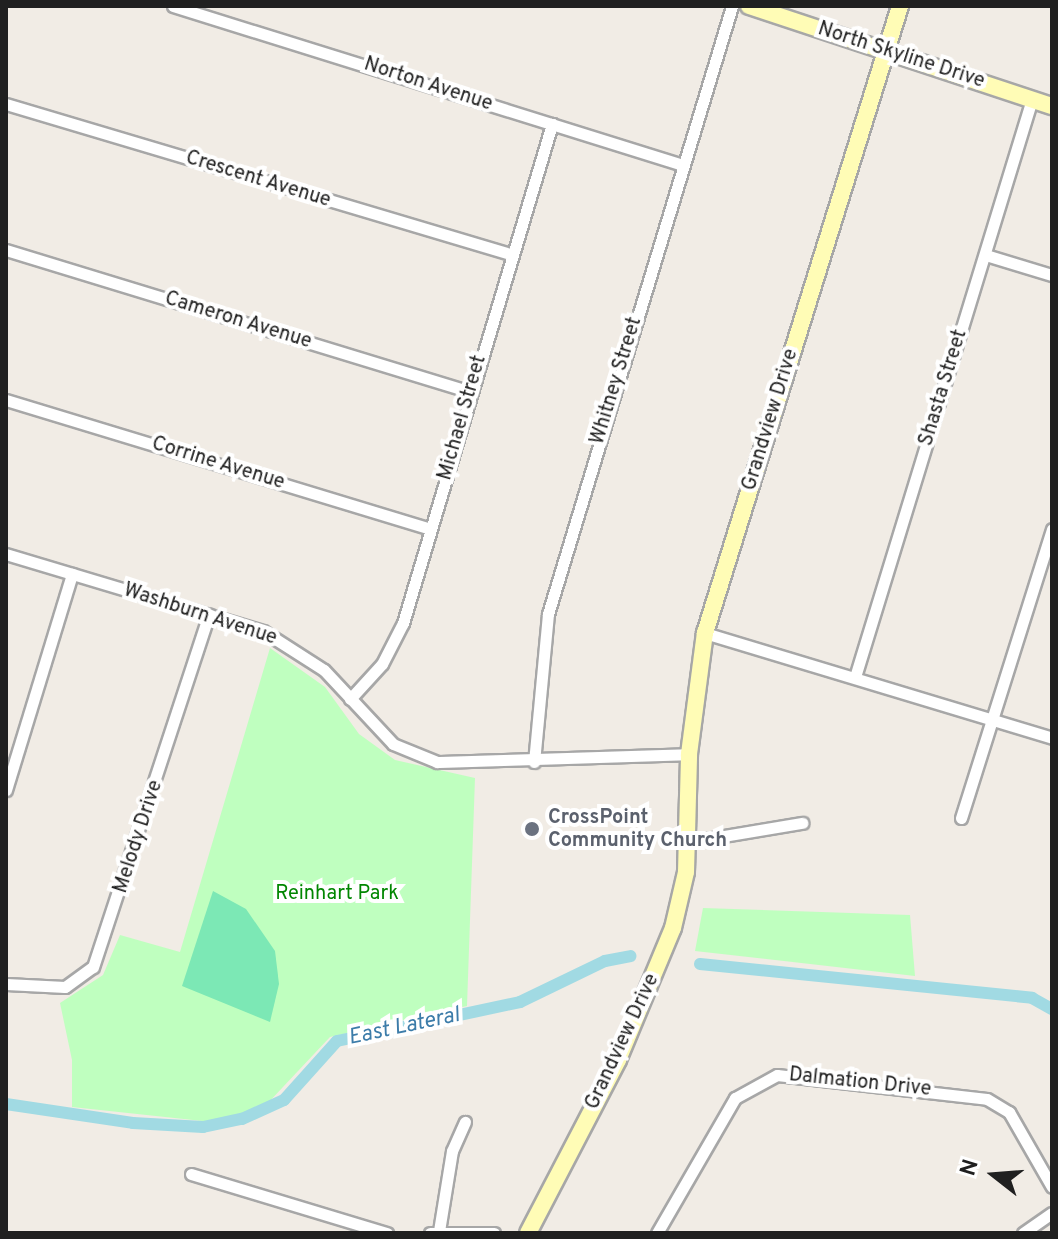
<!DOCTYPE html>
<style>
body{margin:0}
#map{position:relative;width:1058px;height:1239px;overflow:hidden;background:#f1ece5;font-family:Overpass,sans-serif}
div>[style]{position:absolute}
.park>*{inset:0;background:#bfffbf}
.pitch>*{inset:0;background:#7ce8b5}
.canal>*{height:12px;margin:-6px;padding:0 6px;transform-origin:6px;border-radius:6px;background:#a1dae3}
.roads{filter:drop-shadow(2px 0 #a7a7a7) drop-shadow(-2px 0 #a7a7a7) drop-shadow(0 2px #a7a7a7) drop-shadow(0 -2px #a7a7a7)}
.street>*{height:11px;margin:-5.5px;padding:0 5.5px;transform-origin:5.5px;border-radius:5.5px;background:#fff}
.secondary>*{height:16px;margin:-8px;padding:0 8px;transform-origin:8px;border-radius:8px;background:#fffcb6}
.dots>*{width:22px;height:22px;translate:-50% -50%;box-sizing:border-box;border:4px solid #fff;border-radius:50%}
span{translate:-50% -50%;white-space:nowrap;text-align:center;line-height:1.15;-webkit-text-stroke:8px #fff;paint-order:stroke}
.street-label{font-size:20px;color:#202020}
.worship-label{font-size:20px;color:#5b616d;font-weight:700}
.left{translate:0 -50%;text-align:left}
.park-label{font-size:20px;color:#018601}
.water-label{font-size:22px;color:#3c7ca9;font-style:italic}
.frame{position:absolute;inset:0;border:8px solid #202020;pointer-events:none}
.north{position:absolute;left:954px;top:1135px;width:80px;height:80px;-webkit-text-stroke:6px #fff;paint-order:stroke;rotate:287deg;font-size:22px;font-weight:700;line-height:32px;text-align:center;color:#202020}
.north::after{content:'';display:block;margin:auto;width:28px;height:36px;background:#202020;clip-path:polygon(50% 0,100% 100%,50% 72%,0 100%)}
</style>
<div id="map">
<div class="park">
<i style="clip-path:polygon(270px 648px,325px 687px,359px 734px,395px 760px,475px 778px,467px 1006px,330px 1037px,267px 1104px,221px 1123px,72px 1107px,72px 1060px,60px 1003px,103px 975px,120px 935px,180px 952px)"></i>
<i style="clip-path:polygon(703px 908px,910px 915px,915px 976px,695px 951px)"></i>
</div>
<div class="pitch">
<i style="clip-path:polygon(213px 891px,246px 909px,275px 951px,279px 984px,270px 1022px,182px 986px)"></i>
</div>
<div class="canal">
<i style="left:700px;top:964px;width:334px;rotate:5.8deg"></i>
<i style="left:1032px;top:998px;width:23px;rotate:29deg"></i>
<i style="left:6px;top:1104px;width:128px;rotate:8.5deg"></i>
<i style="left:133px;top:1123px;width:70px;rotate:3.3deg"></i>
<i style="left:203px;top:1127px;width:40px;rotate:-12deg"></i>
<i style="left:242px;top:1119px;width:46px;rotate:-24.3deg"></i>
<i style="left:284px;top:1100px;width:79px;rotate:-48.1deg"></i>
<i style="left:337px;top:1041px;width:187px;rotate:-12deg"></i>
<i style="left:520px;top:1002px;width:94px;rotate:-25.8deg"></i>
<i style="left:605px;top:961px;width:26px;rotate:-11deg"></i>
</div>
<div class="roads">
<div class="street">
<i style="left:173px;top:6px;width:534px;rotate:17.32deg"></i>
<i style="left:6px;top:104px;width:526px;rotate:16.57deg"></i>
<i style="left:6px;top:250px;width:486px;rotate:17deg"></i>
<i style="left:986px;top:255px;width:69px;rotate:16.9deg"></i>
<i style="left:6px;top:400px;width:443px;rotate:16.9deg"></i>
<i style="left:6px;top:554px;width:268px;rotate:16.7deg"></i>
<i style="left:263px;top:631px;width:72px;rotate:32.6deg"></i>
<i style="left:324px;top:670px;width:101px;rotate:47deg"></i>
<i style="left:393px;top:744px;width:48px;rotate:22.2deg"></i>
<i style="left:437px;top:762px;width:252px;rotate:-1.8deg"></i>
<i style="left:705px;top:633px;width:363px;rotate:16.8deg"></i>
<i style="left:855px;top:677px;width:604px;rotate:-72.97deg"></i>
<i style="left:350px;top:699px;width:47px;rotate:-47.6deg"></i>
<i style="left:382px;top:664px;width:46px;rotate:-62.9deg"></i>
<i style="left:403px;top:623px;width:521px;rotate:-73.37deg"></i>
<i style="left:534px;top:762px;width:149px;rotate:-84.6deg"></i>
<i style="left:548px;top:614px;width:635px;rotate:-73.16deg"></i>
<i style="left:6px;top:790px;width:226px;rotate:-73deg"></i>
<i style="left:961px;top:818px;width:303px;rotate:-72.5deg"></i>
<i style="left:688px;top:842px;width:116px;rotate:-9.5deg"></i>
<i style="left:6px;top:984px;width:59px;rotate:2.9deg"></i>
<i style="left:65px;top:987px;width:34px;rotate:-36deg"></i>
<i style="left:93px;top:967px;width:371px;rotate:-71.8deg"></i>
<i style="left:191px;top:1174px;width:205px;rotate:16.8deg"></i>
<i style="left:439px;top:1231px;width:81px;rotate:-80.8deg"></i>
<i style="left:452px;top:1151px;width:32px;rotate:-66deg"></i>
<i style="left:430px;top:1233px;width:64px"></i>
<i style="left:657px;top:1233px;width:156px;rotate:-60deg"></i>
<i style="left:735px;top:1098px;width:48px;rotate:-28.7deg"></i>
<i style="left:777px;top:1075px;width:211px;rotate:6.5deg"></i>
<i style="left:987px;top:1099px;width:26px;rotate:31deg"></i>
<i style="left:1009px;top:1112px;width:86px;rotate:60.2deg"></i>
<i style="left:1023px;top:1233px;width:35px;rotate:-35deg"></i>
</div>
<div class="secondary">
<i style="left:749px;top:6px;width:319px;rotate:18.3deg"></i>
<i style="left:528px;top:1233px;width:195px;rotate:-62.5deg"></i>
<i style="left:618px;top:1060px;width:143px;rotate:-67.4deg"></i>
<i style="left:673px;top:928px;width:57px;rotate:-76.9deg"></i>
<i style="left:686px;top:872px;width:118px;rotate:-88.5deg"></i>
<i style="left:689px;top:754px;width:122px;rotate:-82.5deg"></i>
<i style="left:705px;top:633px;width:657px;rotate:-72.72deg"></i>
</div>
</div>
<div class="dots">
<i style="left:532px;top:829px;background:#6b7280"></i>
</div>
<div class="street-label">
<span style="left:901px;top:56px;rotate:18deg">North Skyline Drive</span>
<span style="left:428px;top:85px;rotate:18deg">Norton Avenue</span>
<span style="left:258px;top:180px;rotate:17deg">Crescent Avenue</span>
<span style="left:238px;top:321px;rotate:17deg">Cameron Avenue</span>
<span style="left:617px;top:381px;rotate:-73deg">Whitney Street</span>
<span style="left:944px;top:388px;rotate:-73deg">Shasta Street</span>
<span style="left:463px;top:418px;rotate:-74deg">Michael Street</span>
<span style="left:771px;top:420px;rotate:-73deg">Grandview Drive</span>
<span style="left:218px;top:464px;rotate:17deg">Corrine Avenue</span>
<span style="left:200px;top:615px;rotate:18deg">Washburn Avenue</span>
<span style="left:139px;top:837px;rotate:-72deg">Melody Drive</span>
<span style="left:623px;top:1042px;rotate:-65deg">Grandview Drive</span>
<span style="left:860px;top:1083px;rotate:6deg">Dalmation Drive</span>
</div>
<div class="worship-label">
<span class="left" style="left:548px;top:830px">CrossPoint<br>Community Church</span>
</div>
<div class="park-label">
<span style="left:337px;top:894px">Reinhart Park</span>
</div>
<div class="water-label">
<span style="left:404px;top:1027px;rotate:-12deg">East Lateral</span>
</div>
<div class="frame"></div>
<div class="north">N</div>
</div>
